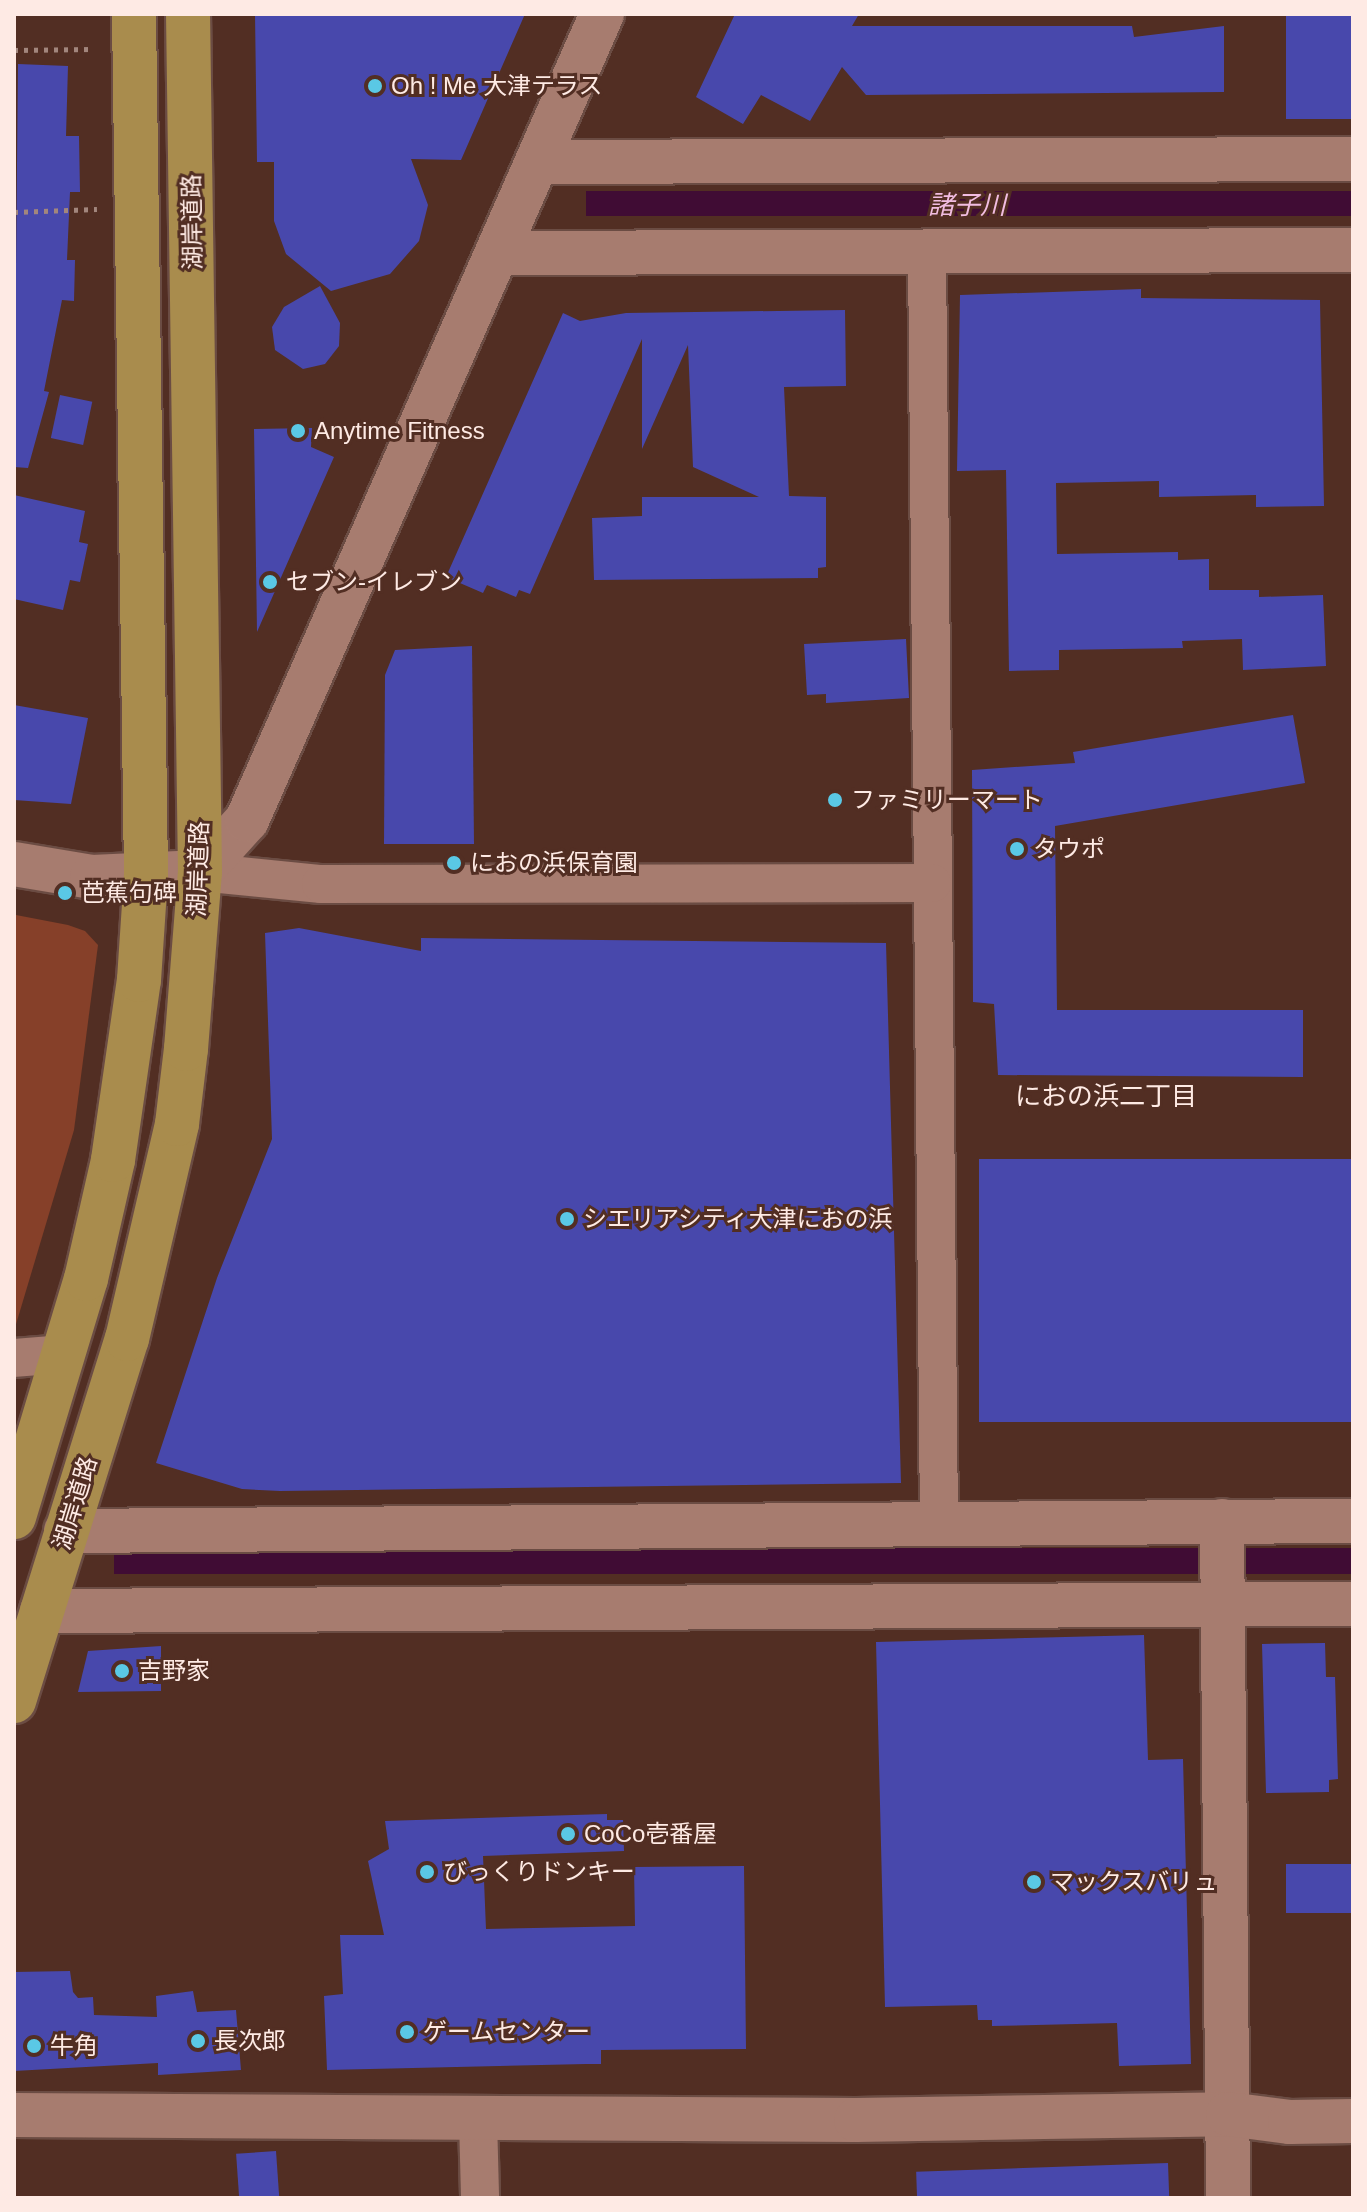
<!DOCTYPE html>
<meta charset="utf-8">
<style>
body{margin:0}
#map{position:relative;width:1367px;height:2212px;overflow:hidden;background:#522e23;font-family:Helvetica,"Noto Sans JP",sans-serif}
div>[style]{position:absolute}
.green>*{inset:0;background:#864029}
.water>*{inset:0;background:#400c34;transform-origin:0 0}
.building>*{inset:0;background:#4848ac;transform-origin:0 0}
.path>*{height:5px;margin-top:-2.5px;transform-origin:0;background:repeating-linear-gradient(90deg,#a2867d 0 4px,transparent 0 10px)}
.roads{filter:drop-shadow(2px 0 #6b4c43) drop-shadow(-2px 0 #6b4c43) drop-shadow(0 2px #6b4c43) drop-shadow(0 -2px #6b4c43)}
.minor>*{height:38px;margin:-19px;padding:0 19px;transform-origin:19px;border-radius:19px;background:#a77c6f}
.tertiary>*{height:44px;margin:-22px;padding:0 22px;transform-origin:22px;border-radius:22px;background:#a77c6f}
.primary>*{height:44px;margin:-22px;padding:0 22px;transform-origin:22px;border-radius:22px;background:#a98c4d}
.dots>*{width:22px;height:22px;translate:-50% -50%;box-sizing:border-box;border:4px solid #522e23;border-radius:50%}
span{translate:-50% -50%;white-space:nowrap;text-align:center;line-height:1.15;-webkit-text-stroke:6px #522e23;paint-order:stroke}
.poi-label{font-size:24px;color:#feeae4}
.left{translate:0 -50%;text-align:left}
.street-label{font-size:24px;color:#feeae4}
.water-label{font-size:26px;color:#f1bde1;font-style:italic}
.neighbourhood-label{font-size:26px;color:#feeae4}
.frame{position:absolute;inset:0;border:16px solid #feeae4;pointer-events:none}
</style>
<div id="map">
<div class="green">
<i style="clip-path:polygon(16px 915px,68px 925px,85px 931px,98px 945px,74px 1130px,14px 1331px)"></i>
</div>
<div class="water">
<i style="left:1353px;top:191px;width:25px;height:767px;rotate:90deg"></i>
<i style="left:1353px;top:1548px;width:26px;height:1239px;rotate:90deg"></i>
</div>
<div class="building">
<i style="clip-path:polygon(255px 14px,525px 14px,461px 160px,411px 159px,428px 205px,419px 241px,390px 274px,331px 291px,286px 254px,274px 221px,274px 162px,257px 162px)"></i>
<i style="clip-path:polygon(735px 14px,859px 14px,852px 26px,1132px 26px,1134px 37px,1224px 26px,1224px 92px,866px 95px,842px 67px,810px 121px,761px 95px,743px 124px,696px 97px)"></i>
<i style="left:1286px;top:14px;width:67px;height:105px"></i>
<i style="clip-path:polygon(18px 64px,68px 66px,66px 136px,79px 136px,80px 192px,70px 192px,67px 260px,75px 260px,74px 301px,62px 300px,44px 391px,49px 392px,28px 468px,14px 467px)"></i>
<i style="clip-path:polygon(320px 286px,340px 323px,339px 346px,325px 364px,303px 369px,275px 350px,272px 327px,284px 307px)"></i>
<i style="clip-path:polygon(1141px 289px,1141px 298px,1320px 300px,1324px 506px,1256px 507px,1256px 495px,1159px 497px,1159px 481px,1056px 483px,1057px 554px,1178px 552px,1178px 560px,1209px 559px,1209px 590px,1259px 590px,1259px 597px,1323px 595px,1326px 666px,1243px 670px,1242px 639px,1182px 641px,1183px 648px,1059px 650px,1059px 670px,1009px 671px,1006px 470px,957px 471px,960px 295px)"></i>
<i style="clip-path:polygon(845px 310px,846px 386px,784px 387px,789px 496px,826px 497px,826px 567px,818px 568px,818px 578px,594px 580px,592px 518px,642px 516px,642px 497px,759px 497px,693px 467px,688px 345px,642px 449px,642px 339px,530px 594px,519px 590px,516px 597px,487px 585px,483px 593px,446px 577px,563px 313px,580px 321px,626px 313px)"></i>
<i style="left:60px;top:395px;width:33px;height:44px;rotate:12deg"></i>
<i style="clip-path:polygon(312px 428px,311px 447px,334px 457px,257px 632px,254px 429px)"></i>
<i style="clip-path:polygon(14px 495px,85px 511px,79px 542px,88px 544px,80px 582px,70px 580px,63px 610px,14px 599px)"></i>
<i style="clip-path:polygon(906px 639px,909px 698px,826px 703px,826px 694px,807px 695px,804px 644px)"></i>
<i style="clip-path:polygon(472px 646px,474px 844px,384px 844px,385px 675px,395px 650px)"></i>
<i style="clip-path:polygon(14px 705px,88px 718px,71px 804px,14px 800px)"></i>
<i style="clip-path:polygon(1293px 715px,1305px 783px,1055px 826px,1057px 1010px,1303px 1010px,1303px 1077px,998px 1075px,994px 1004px,973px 1002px,972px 770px,1075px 763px,1073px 752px)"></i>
<i style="clip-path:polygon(299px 928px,421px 951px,421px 938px,886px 943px,901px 1483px,280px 1491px,242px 1489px,156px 1463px,217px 1278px,272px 1139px,265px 933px)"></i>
<i style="left:1353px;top:1159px;width:263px;height:374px;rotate:90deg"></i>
<i style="clip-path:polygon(1144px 1635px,1148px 1760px,1183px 1759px,1191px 2064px,1119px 2066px,1117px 2023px,992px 2026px,992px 2020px,978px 2020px,977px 2005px,885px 2007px,876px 1642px)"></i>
<i style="clip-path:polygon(1325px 1643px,1326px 1677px,1335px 1677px,1338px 1779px,1329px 1780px,1329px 1792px,1266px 1793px,1262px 1644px)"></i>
<i style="clip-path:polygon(161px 1646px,161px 1691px,78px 1692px,88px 1651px)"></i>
<i style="clip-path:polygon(607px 1814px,607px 1820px,623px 1820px,624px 1851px,483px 1856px,486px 1929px,635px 1926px,634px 1867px,744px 1866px,746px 2049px,601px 2050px,601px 2064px,586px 2064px,327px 2070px,324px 1996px,343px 1994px,340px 1935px,384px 1935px,368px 1861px,389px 1849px,385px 1821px)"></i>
<i style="left:1353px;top:1864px;width:49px;height:67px;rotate:90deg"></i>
<i style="clip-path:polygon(70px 1971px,73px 1992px,78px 1998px,93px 1997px,94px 2015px,157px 2017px,156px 1996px,193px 1991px,197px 2012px,236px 2010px,241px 2070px,158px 2075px,158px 2063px,14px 2071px,14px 1972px)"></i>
<i style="left:276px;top:2151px;width:47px;height:40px;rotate:86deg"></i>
<i style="left:1168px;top:2163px;width:35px;height:252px;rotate:88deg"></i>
</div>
<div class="path">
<i style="left:14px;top:50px;width:80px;rotate:-0.7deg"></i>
<i style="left:14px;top:212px;width:83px;rotate:-2.1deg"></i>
</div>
<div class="roads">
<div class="minor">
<i style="left:927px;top:251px;width:1274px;rotate:89.46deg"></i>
<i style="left:200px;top:872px;width:122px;rotate:5.7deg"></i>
<i style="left:321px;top:884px;width:611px;rotate:-0.09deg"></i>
<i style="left:14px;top:1358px;width:50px;rotate:-4.6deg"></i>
<i style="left:478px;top:2119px;width:79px;rotate:88.5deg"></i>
</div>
<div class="tertiary">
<i style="left:537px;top:162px;width:816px;rotate:-0.21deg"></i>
<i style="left:497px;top:253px;width:856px;rotate:-0.2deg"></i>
<i style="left:14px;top:864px;width:79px;rotate:9.5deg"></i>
<i style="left:92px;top:877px;width:108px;rotate:-2.7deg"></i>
<i style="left:200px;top:872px;width:70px;rotate:-47.9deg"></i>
<i style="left:247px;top:820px;width:881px;rotate:-66.23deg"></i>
<i style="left:1222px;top:1521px;width:677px;rotate:89.49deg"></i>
<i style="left:66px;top:1531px;width:1287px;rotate:-0.45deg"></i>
<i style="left:42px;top:1611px;width:1311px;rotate:-0.31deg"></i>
<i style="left:14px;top:2115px;width:842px;rotate:0.34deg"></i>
<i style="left:856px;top:2120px;width:372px;rotate:-0.9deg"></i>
<i style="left:1228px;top:2114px;width:63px;rotate:7.4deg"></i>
<i style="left:1290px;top:2122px;width:63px;rotate:-0.9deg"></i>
</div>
<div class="primary">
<i style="left:14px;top:1517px;width:249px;rotate:-73.2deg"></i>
<i style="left:86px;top:1279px;width:122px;rotate:-77.2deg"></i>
<i style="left:113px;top:1160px;width:182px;rotate:-81.8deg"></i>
<i style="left:139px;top:980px;width:106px;rotate:-86.2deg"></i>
<i style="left:146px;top:874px;width:860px;rotate:-90.8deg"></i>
<i style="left:14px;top:1701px;width:379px;rotate:-72.7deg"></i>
<i style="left:127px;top:1339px;width:221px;rotate:-76.9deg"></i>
<i style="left:177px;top:1124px;width:76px;rotate:-83.2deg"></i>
<i style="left:186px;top:1049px;width:178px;rotate:-85.5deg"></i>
<i style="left:200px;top:872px;width:858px;rotate:-90.8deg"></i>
</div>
</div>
<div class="dots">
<i style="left:375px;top:86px;background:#5ac8e5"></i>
<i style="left:298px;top:431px;background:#5ac8e5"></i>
<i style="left:270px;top:582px;background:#5ac8e5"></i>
<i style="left:835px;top:800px;background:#5ac8e5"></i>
<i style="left:1017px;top:849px;background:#5ac8e5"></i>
<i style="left:454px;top:863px;background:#5ac8e5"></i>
<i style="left:65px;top:893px;background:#5ac8e5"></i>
<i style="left:567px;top:1219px;background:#5ac8e5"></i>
<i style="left:122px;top:1671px;background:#5ac8e5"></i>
<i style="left:568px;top:1834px;background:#5ac8e5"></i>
<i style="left:427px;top:1872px;background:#5ac8e5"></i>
<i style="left:1034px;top:1882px;background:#5ac8e5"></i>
<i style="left:407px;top:2032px;background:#5ac8e5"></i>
<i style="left:198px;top:2041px;background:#5ac8e5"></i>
<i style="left:34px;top:2046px;background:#5ac8e5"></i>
</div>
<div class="poi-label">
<span class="left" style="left:391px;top:86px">Oh ! Me 大津テラス</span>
<span class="left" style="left:314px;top:431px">Anytime Fitness</span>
<span class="left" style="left:286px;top:582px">セブン-イレブン</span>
<span class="left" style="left:851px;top:800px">ファミリーマート</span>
<span class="left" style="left:1033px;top:849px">タウポ</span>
<span class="left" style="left:470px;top:863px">におの浜保育園</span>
<span class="left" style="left:81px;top:893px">芭蕉句碑</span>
<span class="left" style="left:583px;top:1219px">シエリアシティ大津におの浜</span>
<span class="left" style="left:138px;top:1671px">吉野家</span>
<span class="left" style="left:584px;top:1834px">CoCo壱番屋</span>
<span class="left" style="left:443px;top:1872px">びっくりドンキー</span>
<span class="left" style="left:1050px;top:1882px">マックスバリュ</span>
<span class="left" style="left:423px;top:2032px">ゲームセンター</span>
<span class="left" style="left:214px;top:2041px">長次郎</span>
<span class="left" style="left:50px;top:2046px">牛角</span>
</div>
<div class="street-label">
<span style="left:192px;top:222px;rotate:-91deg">湖岸道路</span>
<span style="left:198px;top:869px;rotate:-88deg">湖岸道路</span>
<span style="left:75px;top:1503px;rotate:-73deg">湖岸道路</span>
</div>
<div class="water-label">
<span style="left:967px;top:206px">諸子川</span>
</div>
<div class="neighbourhood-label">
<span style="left:1106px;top:1097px">におの浜二丁目</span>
</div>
<div class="frame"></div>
</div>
